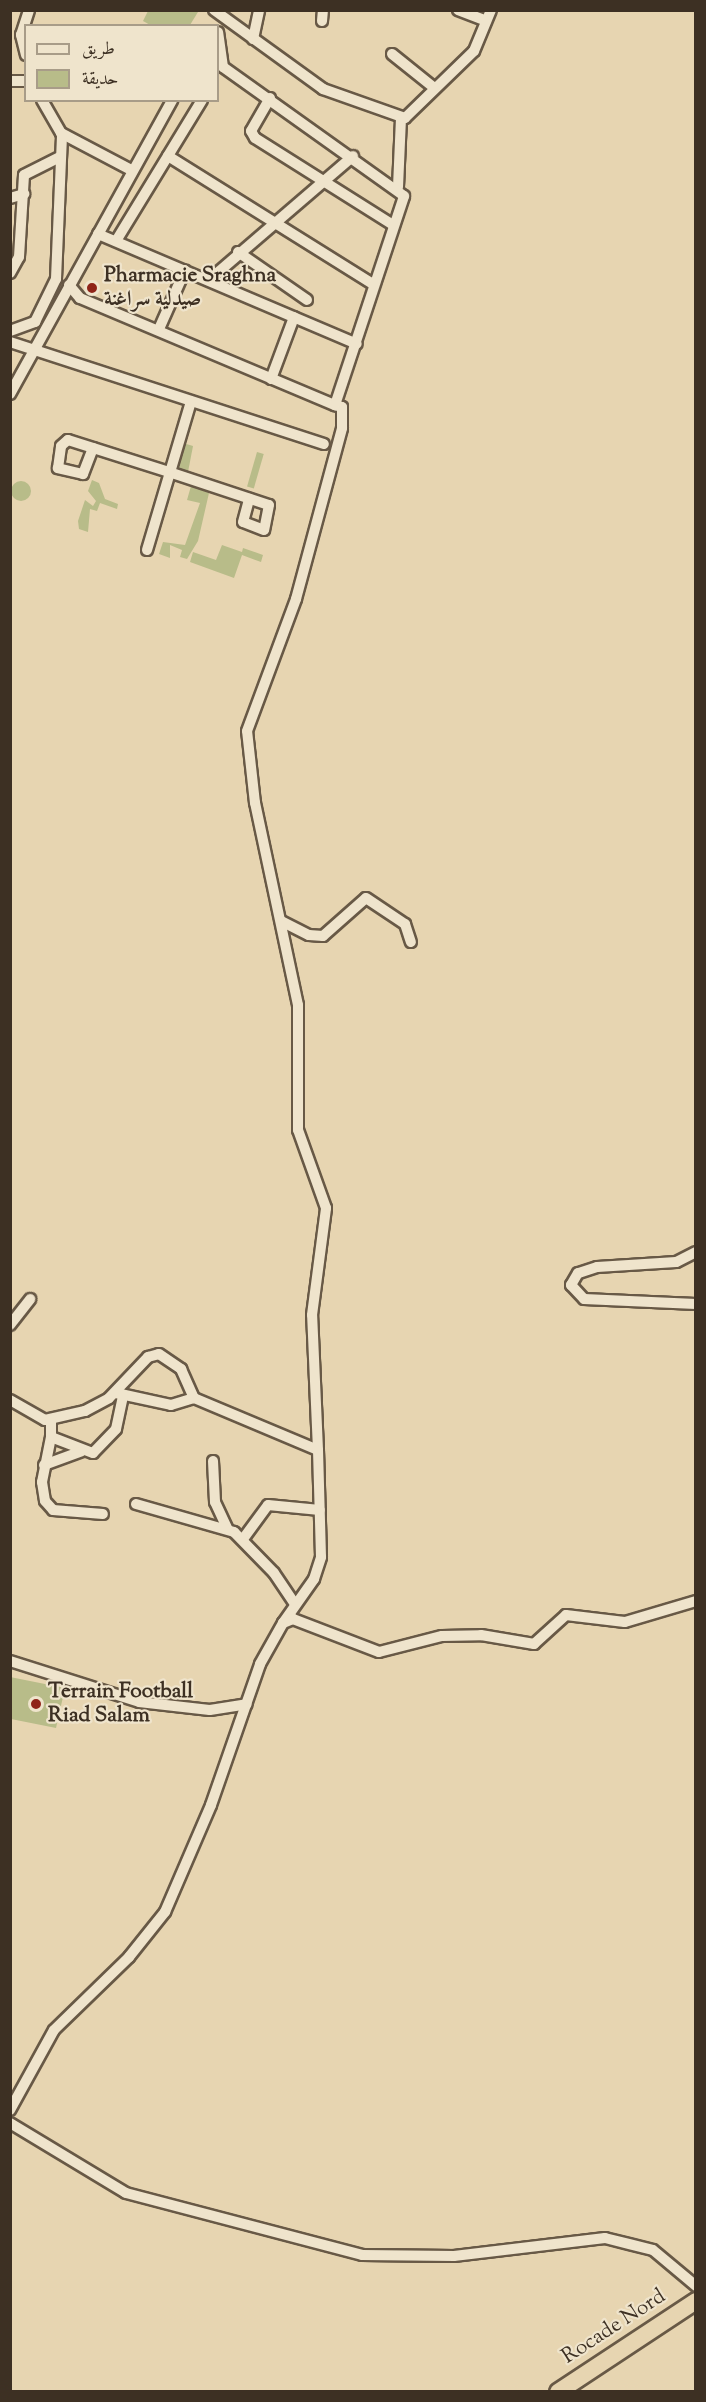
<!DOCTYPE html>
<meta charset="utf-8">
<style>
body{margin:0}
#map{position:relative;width:706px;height:2402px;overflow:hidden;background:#e7d5b1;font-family:"Sorts Mill Goudy",Amiri,serif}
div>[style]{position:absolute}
.green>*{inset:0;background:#b8bc89;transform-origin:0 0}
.round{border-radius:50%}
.roads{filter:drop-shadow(2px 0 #685946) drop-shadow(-2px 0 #685946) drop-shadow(0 2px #685946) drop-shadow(0 -2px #685946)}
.minor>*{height:10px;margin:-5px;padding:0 5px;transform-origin:5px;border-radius:5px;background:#efe4cc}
.trunk>*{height:16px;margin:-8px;padding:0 8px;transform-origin:8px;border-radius:8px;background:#e7d5b1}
.dots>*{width:16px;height:16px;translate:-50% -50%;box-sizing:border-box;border:3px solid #efe4cc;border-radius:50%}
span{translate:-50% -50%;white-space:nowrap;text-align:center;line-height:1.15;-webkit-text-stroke:4.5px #efe4cc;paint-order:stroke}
.poi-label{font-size:21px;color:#3d3023;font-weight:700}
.left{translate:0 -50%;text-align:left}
.street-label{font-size:21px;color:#3d3023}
.frame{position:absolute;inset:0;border:12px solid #3d3023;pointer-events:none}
.legend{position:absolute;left:24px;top:24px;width:195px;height:78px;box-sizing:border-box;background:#efe4cc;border:2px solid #a89c88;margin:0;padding:8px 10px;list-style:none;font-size:18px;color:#3d3023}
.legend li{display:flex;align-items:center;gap:12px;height:30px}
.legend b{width:30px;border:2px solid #a89c88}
</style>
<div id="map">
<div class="green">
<i style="clip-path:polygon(148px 11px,196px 10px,198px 12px,190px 25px,152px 26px,143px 21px)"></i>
<i style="clip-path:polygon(183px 443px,193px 446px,188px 472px,176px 467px)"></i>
<i style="left:257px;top:452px;width:7px;height:36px;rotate:16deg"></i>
<i style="clip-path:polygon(92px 480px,99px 483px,105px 499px,118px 504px,117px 509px,100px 503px,97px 511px,90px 509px,88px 532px,79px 529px,78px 521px,85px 500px,93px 506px,96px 501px,88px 491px)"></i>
<i class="round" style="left:11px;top:481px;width:20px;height:20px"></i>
<i style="clip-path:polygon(191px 486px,209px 493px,198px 541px,187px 559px,180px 557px,182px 550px,170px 545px,170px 558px,159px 554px,163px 542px,185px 545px,200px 503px,187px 500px)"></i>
<i style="clip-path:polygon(222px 545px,242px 552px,243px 548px,263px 555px,261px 562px,242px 555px,234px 578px,190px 562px,193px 552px,216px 560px)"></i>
<i style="clip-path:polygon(10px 1677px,65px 1688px,56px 1728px,11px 1719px)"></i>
</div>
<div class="roads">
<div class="minor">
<i style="left:214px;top:10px;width:135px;rotate:35.9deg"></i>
<i style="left:323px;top:89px;width:87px;rotate:19.5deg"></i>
<i style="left:405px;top:118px;width:96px;rotate:-44.2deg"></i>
<i style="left:474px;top:51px;width:44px;rotate:-67.5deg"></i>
<i style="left:458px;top:10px;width:28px;rotate:21deg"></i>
<i style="left:322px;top:21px;width:11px;rotate:-85deg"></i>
<i style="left:253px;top:39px;width:30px;rotate:-78deg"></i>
<i style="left:392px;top:54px;width:53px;rotate:38.8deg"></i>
<i style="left:26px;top:55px;width:21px;rotate:-104deg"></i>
<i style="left:21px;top:35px;width:26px;rotate:-72deg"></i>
<i style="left:10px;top:81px;width:16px"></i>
<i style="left:270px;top:98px;width:38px;rotate:120deg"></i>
<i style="left:251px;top:131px;width:8px;rotate:60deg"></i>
<i style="left:255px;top:138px;width:163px;rotate:32.2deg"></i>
<i style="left:42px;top:100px;width:38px;rotate:60deg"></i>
<i style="left:61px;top:133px;width:81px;rotate:27.8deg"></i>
<i style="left:168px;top:156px;width:242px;rotate:32deg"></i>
<i style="left:398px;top:187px;width:69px;rotate:-87.5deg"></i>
<i style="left:10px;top:198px;width:15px;rotate:-16deg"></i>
<i style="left:98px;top:234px;width:281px;rotate:23deg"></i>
<i style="left:116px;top:241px;width:165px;rotate:-58.6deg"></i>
<i style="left:238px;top:252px;width:84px;rotate:34.8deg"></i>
<i style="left:10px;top:273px;width:18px;rotate:-61deg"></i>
<i style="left:19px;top:257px;width:82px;rotate:-86.5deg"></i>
<i style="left:24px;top:175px;width:40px;rotate:-26.6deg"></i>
<i style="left:209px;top:280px;width:190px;rotate:-40.7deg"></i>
<i style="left:69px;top:285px;width:17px;rotate:50deg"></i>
<i style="left:80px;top:298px;width:277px;rotate:22.8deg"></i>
<i style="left:159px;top:329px;width:64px;rotate:-66.2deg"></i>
<i style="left:10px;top:331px;width:27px;rotate:-20deg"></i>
<i style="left:35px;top:322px;width:48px;rotate:-64deg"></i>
<i style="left:56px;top:279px;width:145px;rotate:-87.6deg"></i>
<i style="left:10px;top:342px;width:330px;rotate:18deg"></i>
<i style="left:271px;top:379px;width:66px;rotate:-69.6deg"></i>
<i style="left:10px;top:394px;width:336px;rotate:-61.1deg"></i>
<i style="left:93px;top:448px;width:28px;rotate:111deg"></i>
<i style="left:83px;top:474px;width:26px;rotate:-167deg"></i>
<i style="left:58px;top:468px;width:22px;rotate:-82deg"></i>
<i style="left:61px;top:446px;width:9px;rotate:-41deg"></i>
<i style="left:68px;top:440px;width:106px;rotate:17.6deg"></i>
<i style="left:169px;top:472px;width:105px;rotate:18.3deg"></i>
<i style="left:269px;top:505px;width:25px;rotate:101deg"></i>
<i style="left:264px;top:530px;width:22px;rotate:-159deg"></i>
<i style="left:243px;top:522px;width:24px;rotate:-75deg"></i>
<i style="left:147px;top:550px;width:155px;rotate:-73.5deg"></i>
<i style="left:281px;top:921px;width:31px;rotate:27deg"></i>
<i style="left:309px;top:935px;width:14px;rotate:4deg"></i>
<i style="left:323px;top:936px;width:57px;rotate:-41.5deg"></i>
<i style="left:366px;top:898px;width:47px;rotate:33.7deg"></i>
<i style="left:405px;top:924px;width:19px;rotate:72deg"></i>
<i style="left:696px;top:1252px;width:22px;rotate:153deg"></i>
<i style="left:676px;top:1262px;width:79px;rotate:176.4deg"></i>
<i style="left:597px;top:1267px;width:20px;rotate:162deg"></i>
<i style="left:578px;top:1273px;width:14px;rotate:120deg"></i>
<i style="left:571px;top:1285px;width:19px;rotate:47deg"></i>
<i style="left:584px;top:1299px;width:112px;rotate:2.6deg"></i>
<i style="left:10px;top:1325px;width:33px;rotate:-52deg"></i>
<i style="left:116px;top:1393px;width:56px;rotate:12.3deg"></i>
<i style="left:171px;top:1405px;width:24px;rotate:-17deg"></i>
<i style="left:10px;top:1400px;width:40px;rotate:29.7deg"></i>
<i style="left:45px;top:1420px;width:41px;rotate:-12.7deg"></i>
<i style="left:85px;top:1411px;width:27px;rotate:-28deg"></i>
<i style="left:109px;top:1398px;width:57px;rotate:-46.4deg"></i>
<i style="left:148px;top:1357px;width:11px;rotate:-15deg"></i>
<i style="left:159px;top:1354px;width:27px;rotate:34deg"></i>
<i style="left:181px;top:1369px;width:32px;rotate:66deg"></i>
<i style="left:194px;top:1398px;width:134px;rotate:22.8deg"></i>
<i style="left:318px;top:1450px;width:135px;rotate:-92.5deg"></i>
<i style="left:312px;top:1315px;width:108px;rotate:-82.5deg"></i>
<i style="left:326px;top:1208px;width:83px;rotate:-109.7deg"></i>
<i style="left:298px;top:1130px;width:125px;rotate:-90deg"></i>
<i style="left:298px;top:1005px;width:207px;rotate:-102deg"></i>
<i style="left:255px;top:803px;width:72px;rotate:-96.3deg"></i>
<i style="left:247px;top:731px;width:141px;rotate:-69.6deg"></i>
<i style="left:296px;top:599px;width:177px;rotate:-74.9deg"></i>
<i style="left:342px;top:428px;width:21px;rotate:-90deg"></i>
<i style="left:342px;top:407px;width:7px;rotate:-164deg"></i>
<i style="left:335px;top:405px;width:220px;rotate:-71.7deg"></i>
<i style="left:404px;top:196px;width:222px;rotate:-144.5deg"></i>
<i style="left:223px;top:67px;width:35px;rotate:-98deg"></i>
<i style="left:51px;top:1420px;width:17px;rotate:90deg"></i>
<i style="left:51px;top:1437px;width:45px;rotate:20.9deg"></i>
<i style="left:93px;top:1453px;width:33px;rotate:-46deg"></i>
<i style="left:116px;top:1429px;width:35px;rotate:-78deg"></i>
<i style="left:51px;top:1437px;width:46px;rotate:101.3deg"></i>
<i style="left:42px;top:1482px;width:19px;rotate:81deg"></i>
<i style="left:45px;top:1501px;width:12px;rotate:48deg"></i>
<i style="left:53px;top:1510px;width:50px;rotate:4.6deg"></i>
<i style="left:213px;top:1461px;width:41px;rotate:87.2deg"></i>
<i style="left:215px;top:1502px;width:29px;rotate:65deg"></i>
<i style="left:44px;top:1465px;width:40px;rotate:-20.2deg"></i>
<i style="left:136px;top:1504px;width:102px;rotate:15.9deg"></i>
<i style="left:234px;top:1532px;width:57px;rotate:45.7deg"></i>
<i style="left:274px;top:1573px;width:37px;rotate:56deg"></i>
<i style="left:243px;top:1539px;width:42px;rotate:-53.7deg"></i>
<i style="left:268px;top:1505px;width:52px;rotate:5.5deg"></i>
<i style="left:283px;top:1623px;width:54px;rotate:-54.8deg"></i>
<i style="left:314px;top:1579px;width:23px;rotate:-72deg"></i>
<i style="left:321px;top:1557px;width:107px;rotate:-91.6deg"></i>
<i style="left:10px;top:1661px;width:135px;rotate:17.6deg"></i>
<i style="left:139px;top:1702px;width:71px;rotate:6.4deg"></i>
<i style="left:210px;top:1710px;width:37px;rotate:-9deg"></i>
<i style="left:10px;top:2110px;width:91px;rotate:-61.2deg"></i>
<i style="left:54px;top:2030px;width:105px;rotate:-44.2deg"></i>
<i style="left:129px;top:1957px;width:58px;rotate:-51.3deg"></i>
<i style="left:165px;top:1912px;width:116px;rotate:-66.7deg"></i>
<i style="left:211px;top:1805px;width:149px;rotate:-70.8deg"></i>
<i style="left:260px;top:1664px;width:47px;rotate:-60.7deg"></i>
<i style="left:283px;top:1623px;width:11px;rotate:-22deg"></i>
<i style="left:293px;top:1619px;width:92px;rotate:21deg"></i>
<i style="left:379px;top:1652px;width:65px;rotate:-14.3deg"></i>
<i style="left:442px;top:1636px;width:39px;rotate:-1deg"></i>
<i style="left:481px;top:1635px;width:54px;rotate:9.6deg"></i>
<i style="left:534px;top:1644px;width:43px;rotate:-42.2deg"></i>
<i style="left:566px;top:1615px;width:59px;rotate:6.8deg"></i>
<i style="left:625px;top:1622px;width:74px;rotate:-16.5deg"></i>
<i style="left:10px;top:2123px;width:135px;rotate:31.1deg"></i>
<i style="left:126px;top:2193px;width:244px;rotate:14.7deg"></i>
<i style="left:362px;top:2255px;width:92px;rotate:0.6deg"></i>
<i style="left:454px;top:2256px;width:152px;rotate:-6.8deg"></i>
<i style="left:605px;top:2238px;width:49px;rotate:14deg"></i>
<i style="left:653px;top:2250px;width:56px;rotate:39.9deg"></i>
</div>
<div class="trunk">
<i style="left:558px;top:2392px;width:165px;rotate:-33.4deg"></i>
</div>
</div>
<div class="dots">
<i style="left:92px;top:288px;background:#8f2418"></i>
<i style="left:36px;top:1704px;background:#8f2418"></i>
</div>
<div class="poi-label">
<span class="left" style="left:104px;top:288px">Pharmacie Sraghna<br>صيدلية سراغنة</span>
<span class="left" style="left:48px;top:1704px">Terrain Football<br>Riad Salam</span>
</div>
<div class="street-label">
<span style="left:614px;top:2327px;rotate:-33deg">Rocade Nord</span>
</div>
<div class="frame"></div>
<ul class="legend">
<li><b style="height:8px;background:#efe4cc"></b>طريق</li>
<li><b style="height:16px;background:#b8bc89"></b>حديقة</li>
</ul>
</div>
